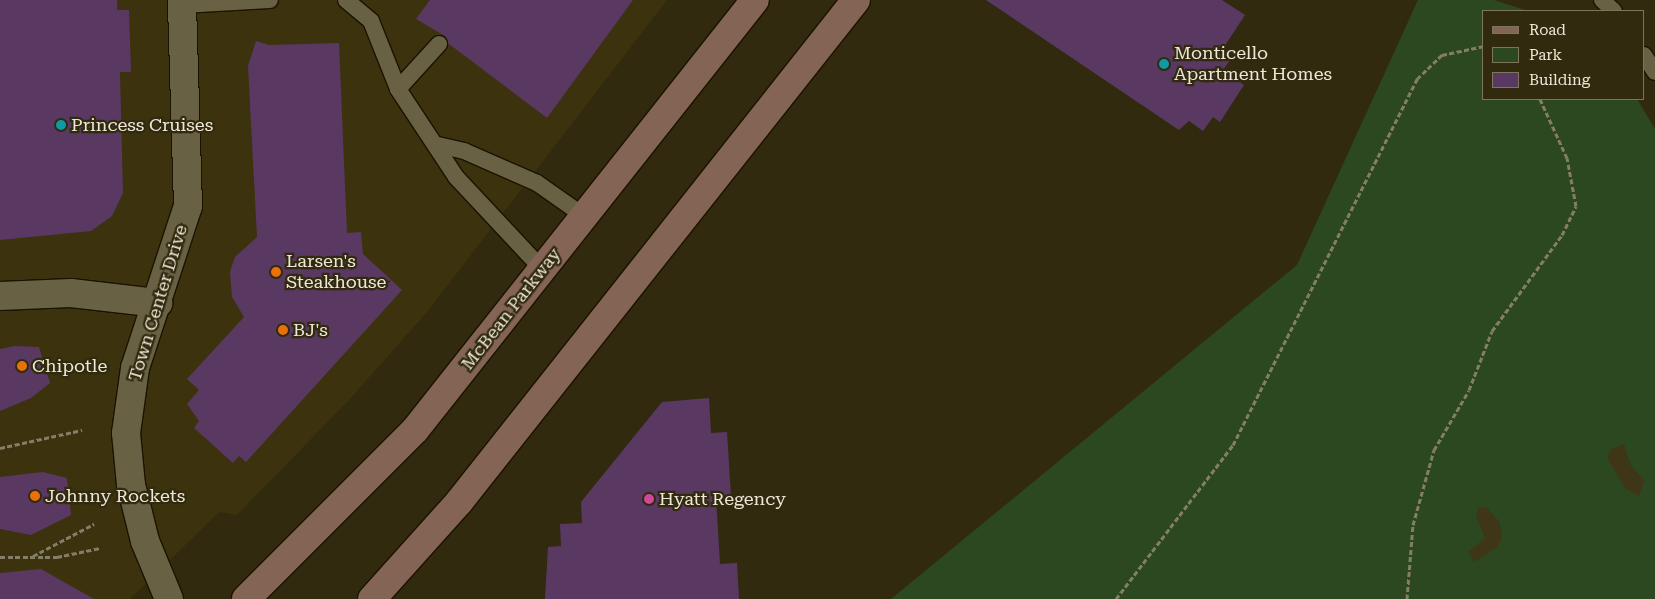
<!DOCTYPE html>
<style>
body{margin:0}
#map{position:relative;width:1655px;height:599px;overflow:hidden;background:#322a0f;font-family:"Roboto Serif",serif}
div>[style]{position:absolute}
.built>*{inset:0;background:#3c320e}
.green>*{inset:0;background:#2c4820}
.sand>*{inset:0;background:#3e3616}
.building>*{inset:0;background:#593962}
.path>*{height:3px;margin-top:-1.5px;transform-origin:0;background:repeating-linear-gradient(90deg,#847d67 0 5px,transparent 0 7.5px)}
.roads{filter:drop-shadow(1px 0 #1a1300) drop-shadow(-1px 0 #1a1300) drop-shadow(0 1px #1a1300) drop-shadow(0 -1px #1a1300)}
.lane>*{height:16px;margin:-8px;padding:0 8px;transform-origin:8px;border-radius:8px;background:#696144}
.street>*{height:28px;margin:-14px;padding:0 14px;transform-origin:14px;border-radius:14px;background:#696144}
.secondary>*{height:28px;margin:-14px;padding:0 14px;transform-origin:14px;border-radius:14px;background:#846454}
.dots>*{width:14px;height:14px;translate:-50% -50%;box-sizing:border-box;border:2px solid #322a0f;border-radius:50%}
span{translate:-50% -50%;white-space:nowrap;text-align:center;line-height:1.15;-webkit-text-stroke:4.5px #322a0f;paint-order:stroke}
.poi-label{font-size:18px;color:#ece7d7}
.left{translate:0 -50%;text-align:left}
.street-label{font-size:18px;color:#ece7d7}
.legend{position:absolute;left:1482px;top:10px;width:162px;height:90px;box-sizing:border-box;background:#322a0f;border:1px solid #7c765f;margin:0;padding:6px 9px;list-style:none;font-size:15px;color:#ece7d7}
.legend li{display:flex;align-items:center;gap:10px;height:25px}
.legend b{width:25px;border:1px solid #7c765f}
</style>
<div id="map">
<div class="built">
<i style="clip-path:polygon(0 0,667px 0,427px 312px,348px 401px,237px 515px,219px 512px,130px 599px,0 599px)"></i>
</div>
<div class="green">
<i style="clip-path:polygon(1418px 0,1494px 0,1528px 11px,1484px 11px,1484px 99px,1637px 99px,1655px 129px,1655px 599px,891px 599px,1297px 265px)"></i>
</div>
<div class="sand">
<i style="clip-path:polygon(1624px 444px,1631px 466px,1644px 480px,1639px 496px,1626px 489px,1607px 458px,1611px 449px)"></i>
<i style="clip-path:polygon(1486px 507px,1499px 521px,1502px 535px,1498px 547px,1474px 562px,1468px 552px,1485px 538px,1476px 515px,1478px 508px)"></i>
</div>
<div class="building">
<i style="clip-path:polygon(0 0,117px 0,117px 10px,129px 10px,131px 72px,120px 72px,123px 193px,112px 216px,91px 231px,0 240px)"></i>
<i style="clip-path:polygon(430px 0,633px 0,547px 118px,449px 44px,445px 36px,416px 19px)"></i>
<i style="clip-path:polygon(986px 0,1222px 0,1245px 15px,1220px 53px,1230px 60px,1223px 70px,1244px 85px,1220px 122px,1213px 117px,1203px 131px,1189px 121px,1179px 130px)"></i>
<i style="clip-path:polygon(256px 41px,269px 45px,339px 43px,347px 233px,361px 232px,363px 254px,402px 290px,246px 462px,239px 456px,233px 463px,194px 428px,199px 421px,187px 404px,199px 390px,187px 379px,244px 317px,232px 297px,230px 272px,235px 257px,257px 237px,248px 66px)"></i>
<i style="clip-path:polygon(15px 346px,39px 347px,50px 383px,31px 398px,0 411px,0 349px)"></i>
<i style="clip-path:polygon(709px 398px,711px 433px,727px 432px,731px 496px,716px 497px,720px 564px,737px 563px,739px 599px,545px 599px,548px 547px,561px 546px,560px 524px,582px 523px,581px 502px,662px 402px)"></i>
<i style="clip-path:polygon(43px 472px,67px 478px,71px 515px,31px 535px,0 529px,0 477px)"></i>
<i style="clip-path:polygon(41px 569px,94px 599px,0 599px,0 573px)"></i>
</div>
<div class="path">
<i style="left:0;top:448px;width:84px;rotate:-12.4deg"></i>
<i style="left:33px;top:556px;width:69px;rotate:-27.7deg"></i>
<i style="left:0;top:557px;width:57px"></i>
<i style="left:57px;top:557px;width:44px;rotate:-11.8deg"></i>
<i style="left:1116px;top:599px;width:193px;rotate:-52.8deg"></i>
<i style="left:1233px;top:445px;width:410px;rotate:-63.3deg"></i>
<i style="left:1417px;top:79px;width:35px;rotate:-44deg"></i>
<i style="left:1442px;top:55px;width:43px;rotate:-12.1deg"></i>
<i style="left:1407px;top:599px;width:74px;rotate:-85.4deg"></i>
<i style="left:1413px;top:525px;width:78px;rotate:-74.4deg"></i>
<i style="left:1434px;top:450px;width:69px;rotate:-59.7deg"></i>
<i style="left:1469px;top:390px;width:63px;rotate:-68.7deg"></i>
<i style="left:1492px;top:331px;width:119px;rotate:-53.9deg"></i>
<i style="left:1562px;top:235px;width:32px;rotate:-64deg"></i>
<i style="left:1576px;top:206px;width:49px;rotate:-100.6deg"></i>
<i style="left:1567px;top:158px;width:65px;rotate:-114.6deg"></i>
</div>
<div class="roads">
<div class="lane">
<i style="left:346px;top:0;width:33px;rotate:40deg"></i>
<i style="left:371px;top:21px;width:73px;rotate:68.3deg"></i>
<i style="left:398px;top:89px;width:105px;rotate:56.6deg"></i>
<i style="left:456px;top:177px;width:127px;rotate:46.9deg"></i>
<i style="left:1602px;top:0;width:16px;rotate:43deg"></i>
<i style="left:182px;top:5px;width:88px;rotate:-3.3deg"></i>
<i style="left:1644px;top:55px;width:20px;rotate:57deg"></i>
<i style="left:398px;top:89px;width:61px;rotate:-47.7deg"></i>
<i style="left:438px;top:145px;width:27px;rotate:13deg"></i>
<i style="left:464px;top:151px;width:80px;rotate:23.7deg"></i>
<i style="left:537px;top:183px;width:57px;rotate:35.1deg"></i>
</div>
<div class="street">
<i style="left:0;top:296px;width:71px;rotate:-2.4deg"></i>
<i style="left:71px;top:293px;width:88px;rotate:6.6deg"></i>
<i style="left:169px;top:599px;width:63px;rotate:-112.5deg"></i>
<i style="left:145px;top:541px;width:58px;rotate:-104deg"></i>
<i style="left:131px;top:485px;width:52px;rotate:-95.5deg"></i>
<i style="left:126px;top:433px;width:66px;rotate:-82.1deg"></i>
<i style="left:135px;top:368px;width:170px;rotate:-71.9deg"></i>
<i style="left:188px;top:206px;width:206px;rotate:-91.7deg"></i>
</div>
<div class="secondary">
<i style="left:246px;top:599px;width:239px;rotate:-45deg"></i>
<i style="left:415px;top:430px;width:548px;rotate:-51.67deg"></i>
<i style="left:372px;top:599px;width:130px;rotate:-48.1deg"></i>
<i style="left:459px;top:502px;width:640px;rotate:-51.66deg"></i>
</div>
</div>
<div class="dots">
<i style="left:1164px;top:64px;background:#0f9aa8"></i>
<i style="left:61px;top:125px;background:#0f9aa8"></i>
<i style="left:276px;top:272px;background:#e8710a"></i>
<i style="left:283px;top:330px;background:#e8710a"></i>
<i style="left:22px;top:366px;background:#e8710a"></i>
<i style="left:35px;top:496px;background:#e8710a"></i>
<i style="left:649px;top:499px;background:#d1479c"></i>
</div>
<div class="poi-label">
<span class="left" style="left:1174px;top:64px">Monticello<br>Apartment Homes</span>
<span class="left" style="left:71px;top:125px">Princess Cruises</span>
<span class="left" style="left:286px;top:272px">Larsen's<br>Steakhouse</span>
<span class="left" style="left:293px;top:330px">BJ's</span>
<span class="left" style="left:32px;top:366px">Chipotle</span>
<span class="left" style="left:45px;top:496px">Johnny Rockets</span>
<span class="left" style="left:659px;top:499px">Hyatt Regency</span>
</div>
<div class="street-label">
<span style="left:158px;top:303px;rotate:-73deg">Town Center Drive</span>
<span style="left:511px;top:309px;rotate:-52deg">McBean Parkway</span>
</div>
<ul class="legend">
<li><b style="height:6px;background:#846454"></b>Road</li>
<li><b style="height:14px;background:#2c4820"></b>Park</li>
<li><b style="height:14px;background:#593962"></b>Building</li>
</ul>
</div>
